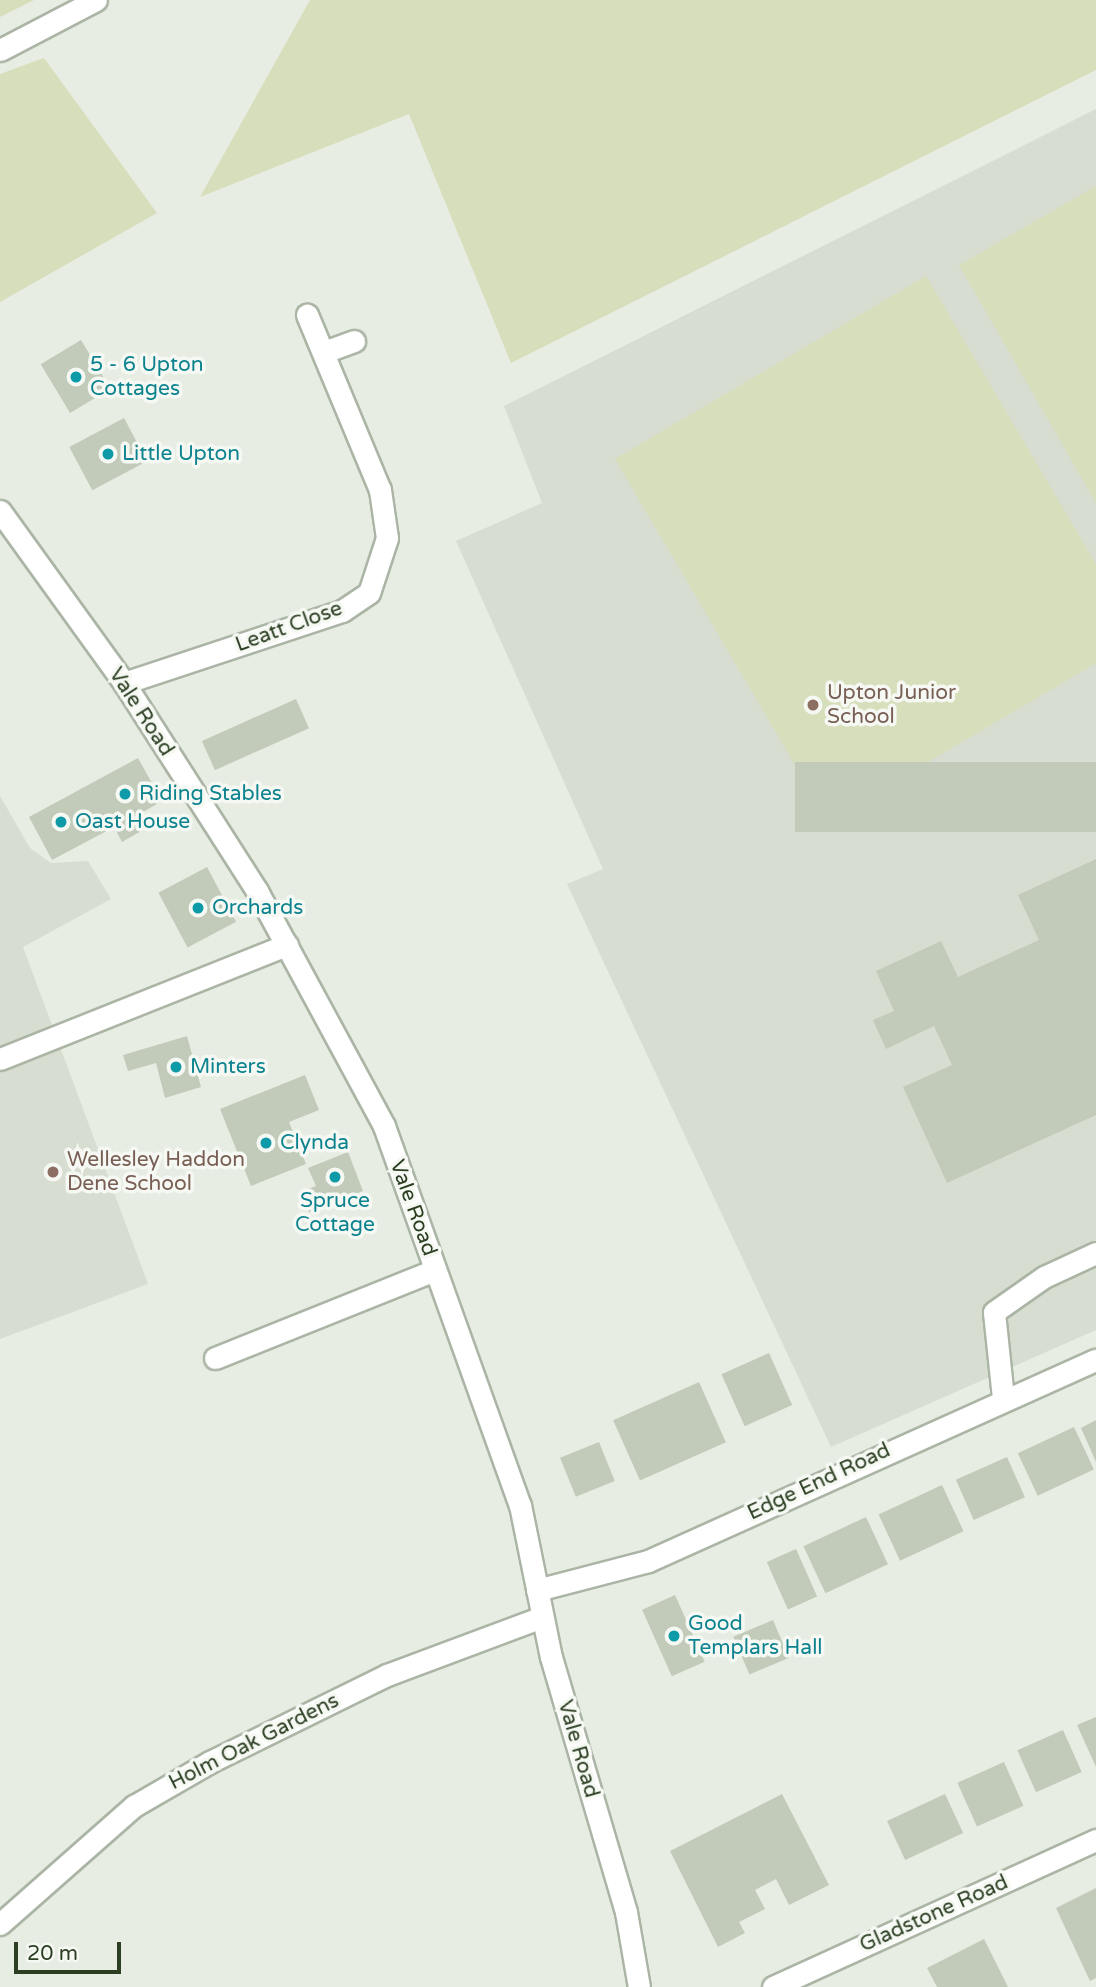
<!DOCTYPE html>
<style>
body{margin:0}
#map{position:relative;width:1096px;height:1987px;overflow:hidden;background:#e7ede2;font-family:"Varela Round",sans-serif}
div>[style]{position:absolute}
.built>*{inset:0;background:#d7ddd0}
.green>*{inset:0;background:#d7debb}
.building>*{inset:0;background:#c2cbba;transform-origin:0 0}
.roads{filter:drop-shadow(2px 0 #abb5a5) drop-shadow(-2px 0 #abb5a5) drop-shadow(0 2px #abb5a5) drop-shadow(0 -2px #abb5a5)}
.minor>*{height:21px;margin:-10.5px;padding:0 10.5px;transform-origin:10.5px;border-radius:10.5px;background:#fff}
.dots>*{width:19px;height:19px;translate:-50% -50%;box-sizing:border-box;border:4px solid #f6f9f3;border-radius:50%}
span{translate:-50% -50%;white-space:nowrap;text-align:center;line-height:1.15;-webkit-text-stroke:7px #f6f9f3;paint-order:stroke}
.culture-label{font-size:21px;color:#0d838f}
.left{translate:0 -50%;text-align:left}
.street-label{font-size:21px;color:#2b3e22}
.education-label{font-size:21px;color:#785e54}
.scale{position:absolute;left:14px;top:1942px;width:107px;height:32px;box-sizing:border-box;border:4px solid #2b3e22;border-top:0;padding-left:9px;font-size:21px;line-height:24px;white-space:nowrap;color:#2b3e22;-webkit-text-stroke:5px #f6f9f3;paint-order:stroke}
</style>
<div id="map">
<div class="built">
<i style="clip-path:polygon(1096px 109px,1096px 1330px,831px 1447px,567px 884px,603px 869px,456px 541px,542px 503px,504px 406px)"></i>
<i style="clip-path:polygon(0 796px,30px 848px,51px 863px,88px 861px,111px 899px,23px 947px,148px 1284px,0 1339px)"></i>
</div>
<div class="green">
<i style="clip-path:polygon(0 0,34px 0,0 17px)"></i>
<i style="clip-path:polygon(310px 0,1096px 0,1096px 70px,511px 363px,409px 114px,200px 197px)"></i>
<i style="clip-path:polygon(44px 58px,157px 213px,0 302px,0 74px)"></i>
<i style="clip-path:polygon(1096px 186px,1096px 503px,959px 265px)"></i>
<i style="clip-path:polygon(926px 276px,1096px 564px,1096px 663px,828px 821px,615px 459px)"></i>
</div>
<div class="building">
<i style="left:81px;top:340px;width:57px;height:47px;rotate:59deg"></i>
<i style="left:124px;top:418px;width:49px;height:62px;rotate:62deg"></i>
<i style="left:296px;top:699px;width:32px;height:103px;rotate:66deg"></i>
<i style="clip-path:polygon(138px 758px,162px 801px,136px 816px,143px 830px,122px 842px,114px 827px,52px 860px,29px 817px)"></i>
<i style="left:1096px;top:762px;width:70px;height:301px;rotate:90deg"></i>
<i style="clip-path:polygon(1096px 859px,1096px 1115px,947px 1183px,903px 1087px,952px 1065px,934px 1026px,886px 1049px,873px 1020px,894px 1011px,876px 971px,941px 941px,958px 977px,1039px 940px,1018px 895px)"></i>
<i style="left:207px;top:867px;width:62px;height:55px;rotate:62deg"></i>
<i style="clip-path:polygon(187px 1036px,201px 1087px,165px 1098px,156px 1063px,128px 1071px,123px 1055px)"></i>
<i style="clip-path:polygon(305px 1075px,319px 1110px,289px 1122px,306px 1164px,251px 1186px,220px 1109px)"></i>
<i style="clip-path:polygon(348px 1152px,363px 1191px,309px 1212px,301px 1192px,316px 1186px,308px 1168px)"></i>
<i style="left:769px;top:1353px;width:57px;height:52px;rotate:66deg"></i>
<i style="left:699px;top:1382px;width:66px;height:94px;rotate:66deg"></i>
<i style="clip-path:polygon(1096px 1420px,1096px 1462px,1081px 1428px)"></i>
<i style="left:1074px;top:1427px;width:47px;height:62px;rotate:65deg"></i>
<i style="left:599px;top:1442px;width:42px;height:42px;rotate:68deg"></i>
<i style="left:1007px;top:1457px;width:44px;height:56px;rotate:66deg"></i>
<i style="left:942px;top:1485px;width:51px;height:70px;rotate:65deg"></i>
<i style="left:866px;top:1517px;width:52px;height:69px;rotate:65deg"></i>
<i style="left:796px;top:1549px;width:52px;height:32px;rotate:66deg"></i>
<i style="left:675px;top:1595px;width:73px;height:36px;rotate:66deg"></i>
<i style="left:773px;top:1620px;width:41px;height:43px;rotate:67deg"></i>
<i style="clip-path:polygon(1096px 1717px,1096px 1767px,1077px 1725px)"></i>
<i style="left:1063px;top:1730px;width:46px;height:50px;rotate:66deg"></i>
<i style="left:1004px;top:1762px;width:48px;height:51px;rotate:66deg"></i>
<i style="clip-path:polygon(782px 1794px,829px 1885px,789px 1905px,776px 1879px,755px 1890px,765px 1909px,739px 1922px,745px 1933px,718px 1947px,670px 1851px)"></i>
<i style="left:945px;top:1794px;width:43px;height:64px;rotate:65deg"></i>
<i style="clip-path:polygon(1096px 1888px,1096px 1978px,1090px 1981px,1056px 1908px)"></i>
<i style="clip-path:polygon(984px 1939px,1008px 1987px,937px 1987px,927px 1968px)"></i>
</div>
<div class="roads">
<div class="minor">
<i style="left:0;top:50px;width:108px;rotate:-27.5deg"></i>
<i style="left:324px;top:352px;width:32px;rotate:-20deg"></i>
<i style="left:0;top:511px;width:212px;rotate:54.2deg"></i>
<i style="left:124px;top:683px;width:247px;rotate:57.4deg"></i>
<i style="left:257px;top:891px;width:267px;rotate:61.6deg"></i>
<i style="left:384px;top:1126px;width:403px;rotate:70.3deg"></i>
<i style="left:520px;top:1505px;width:155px;rotate:78.5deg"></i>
<i style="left:551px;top:1657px;width:266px;rotate:73.6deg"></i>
<i style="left:626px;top:1912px;width:76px;rotate:80.2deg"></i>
<i style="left:124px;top:683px;width:230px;rotate:-18.3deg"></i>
<i style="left:342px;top:611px;width:32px;rotate:-34deg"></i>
<i style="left:369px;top:593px;width:58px;rotate:-71.9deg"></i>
<i style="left:387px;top:538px;width:49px;rotate:-98.3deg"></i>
<i style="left:380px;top:490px;width:190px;rotate:-112.6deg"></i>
<i style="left:0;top:1059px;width:309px;rotate:-21.7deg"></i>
<i style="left:215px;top:1358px;width:237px;rotate:-21.8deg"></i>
<i style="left:1003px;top:1398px;width:86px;rotate:-96deg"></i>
<i style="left:994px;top:1312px;width:61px;rotate:-35deg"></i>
<i style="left:1044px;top:1277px;width:57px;rotate:-24.8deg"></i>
<i style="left:537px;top:1590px;width:115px;rotate:-14.6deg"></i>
<i style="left:648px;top:1561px;width:491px;rotate:-24.2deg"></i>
<i style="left:0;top:1924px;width:179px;rotate:-41.4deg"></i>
<i style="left:134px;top:1806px;width:88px;rotate:-30.1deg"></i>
<i style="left:210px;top:1762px;width:197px;rotate:-26.2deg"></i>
<i style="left:387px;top:1675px;width:165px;rotate:-20.5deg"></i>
<i style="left:773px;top:1987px;width:355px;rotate:-24.5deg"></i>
</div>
</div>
<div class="dots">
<i style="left:76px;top:377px;background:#0f9aa8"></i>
<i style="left:108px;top:454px;background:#0f9aa8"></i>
<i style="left:813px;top:705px;background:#8d6e63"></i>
<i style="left:125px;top:794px;background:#0f9aa8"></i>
<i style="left:61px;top:822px;background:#0f9aa8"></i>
<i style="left:198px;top:908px;background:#0f9aa8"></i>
<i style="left:176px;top:1067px;background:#0f9aa8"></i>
<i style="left:266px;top:1143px;background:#0f9aa8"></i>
<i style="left:53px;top:1172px;background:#8d6e63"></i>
<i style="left:335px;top:1177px;background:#0f9aa8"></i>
<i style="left:674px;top:1636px;background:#0f9aa8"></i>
</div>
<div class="culture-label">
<span class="left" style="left:90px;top:377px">5 - 6 Upton<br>Cottages</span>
<span class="left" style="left:122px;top:454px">Little Upton</span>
<span class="left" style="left:139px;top:794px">Riding Stables</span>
<span class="left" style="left:75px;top:822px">Oast House</span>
<span class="left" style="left:212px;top:908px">Orchards</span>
<span class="left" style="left:190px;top:1067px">Minters</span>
<span class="left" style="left:280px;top:1143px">Clynda</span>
<span style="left:335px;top:1213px">Spruce<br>Cottage</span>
<span class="left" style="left:688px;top:1636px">Good<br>Templars Hall</span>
</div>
<div class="street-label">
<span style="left:289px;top:627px;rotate:-20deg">Leatt Close</span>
<span style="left:141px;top:712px;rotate:57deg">Vale Road</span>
<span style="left:413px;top:1208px;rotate:70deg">Vale Road</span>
<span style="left:819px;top:1482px;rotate:-25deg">Edge End Road</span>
<span style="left:254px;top:1742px;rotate:-27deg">Holm Oak Gardens</span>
<span style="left:578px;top:1749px;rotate:74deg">Vale Road</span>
<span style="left:934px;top:1914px;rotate:-24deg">Gladstone Road</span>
</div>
<div class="education-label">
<span class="left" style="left:827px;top:705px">Upton Junior<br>School</span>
<span class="left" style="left:67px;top:1172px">Wellesley Haddon<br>Dene School</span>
</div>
<div class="scale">20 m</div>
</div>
